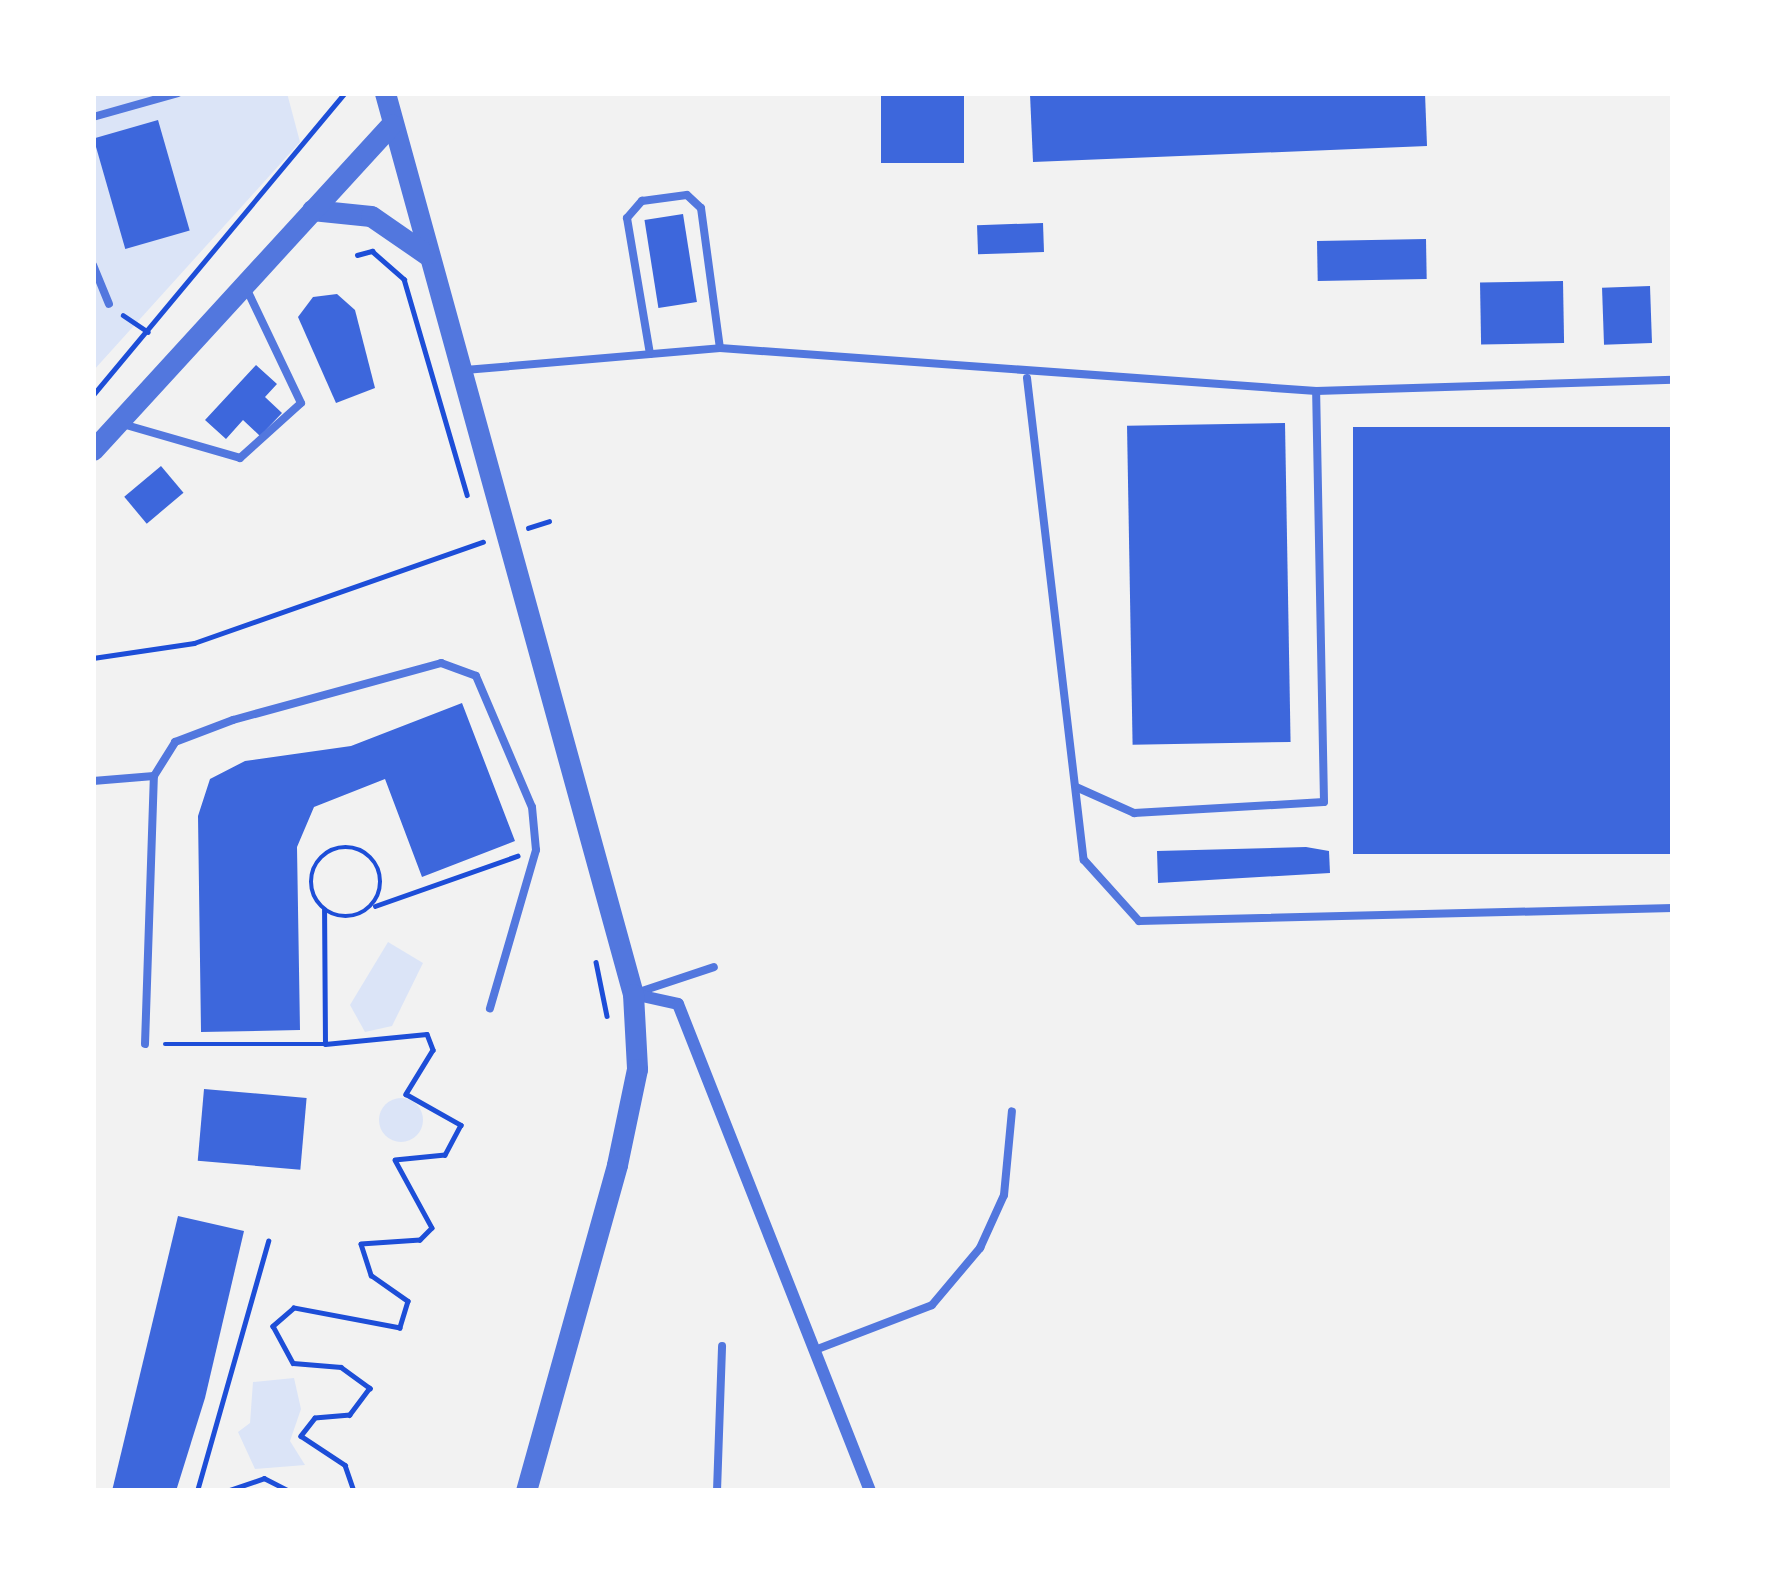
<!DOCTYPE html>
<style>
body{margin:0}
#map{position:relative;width:1766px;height:1584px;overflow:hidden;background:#f2f2f2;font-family:"PT Sans",sans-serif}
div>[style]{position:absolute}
.green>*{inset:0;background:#dbe4f7}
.round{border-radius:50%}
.building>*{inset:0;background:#3d67dc;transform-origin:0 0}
.path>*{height:4.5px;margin:-2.25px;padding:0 2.25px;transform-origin:2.25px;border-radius:2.25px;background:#1d4ed8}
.path>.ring{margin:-2.25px;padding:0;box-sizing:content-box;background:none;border:4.5px solid #1d4ed8;border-radius:50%}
.service>*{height:8px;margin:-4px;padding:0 4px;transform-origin:4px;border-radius:4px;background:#5277de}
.minor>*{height:12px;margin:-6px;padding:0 6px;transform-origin:6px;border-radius:6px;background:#5277de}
.tertiary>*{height:21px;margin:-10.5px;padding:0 10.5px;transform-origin:10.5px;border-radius:10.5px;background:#5277de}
span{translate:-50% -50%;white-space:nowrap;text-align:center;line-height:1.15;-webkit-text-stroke:9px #fff;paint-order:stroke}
.frame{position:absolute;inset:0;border:96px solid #fff;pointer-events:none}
</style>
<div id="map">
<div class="green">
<i style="clip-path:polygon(93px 93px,287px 93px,300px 142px,93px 371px)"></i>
<i style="clip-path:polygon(388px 942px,423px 963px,392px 1026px,365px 1032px,350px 1005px)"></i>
<i class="round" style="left:379px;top:1098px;width:44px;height:44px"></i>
<i style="clip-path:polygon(294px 1378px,301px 1409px,290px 1441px,305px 1465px,255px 1469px,238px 1432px,250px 1423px,253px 1382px)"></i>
</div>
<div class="building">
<i style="left:881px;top:93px;width:83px;height:70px"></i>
<i style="clip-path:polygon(1058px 93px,1425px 93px,1427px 146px,1033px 162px,1030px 94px)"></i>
<i style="left:158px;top:120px;width:115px;height:67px;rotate:74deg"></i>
<i style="left:683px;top:214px;width:89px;height:39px;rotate:81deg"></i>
<i style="left:1043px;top:223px;width:29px;height:66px;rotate:88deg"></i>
<i style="left:1426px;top:239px;width:40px;height:109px;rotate:89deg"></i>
<i style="left:1563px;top:281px;width:62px;height:83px;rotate:89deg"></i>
<i style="left:1650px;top:286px;width:57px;height:48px;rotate:88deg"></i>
<i style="clip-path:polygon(337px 294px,355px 310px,375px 388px,336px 403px,298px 317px,313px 297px)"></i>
<i style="clip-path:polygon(256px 365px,277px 384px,265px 397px,282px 413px,260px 436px,243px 420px,226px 439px,205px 420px)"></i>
<i style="left:1285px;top:423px;width:319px;height:158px;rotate:89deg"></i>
<i style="left:1673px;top:427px;width:427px;height:320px;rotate:90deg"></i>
<i style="left:161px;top:466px;width:35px;height:48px;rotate:50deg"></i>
<i style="clip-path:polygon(462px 703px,515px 841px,422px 877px,385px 779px,314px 807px,297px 847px,300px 1030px,201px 1032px,198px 816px,210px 779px,245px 761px,351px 746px)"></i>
<i style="clip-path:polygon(1306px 847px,1329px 851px,1330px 873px,1158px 883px,1157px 851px)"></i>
<i style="left:204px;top:1089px;width:103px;height:72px;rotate:5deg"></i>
<i style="clip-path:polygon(178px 1216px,244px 1231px,205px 1398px,176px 1491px,112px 1491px)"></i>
</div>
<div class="path">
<i style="left:357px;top:255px;width:16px;rotate:-15deg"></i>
<i style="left:372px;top:251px;width:43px;rotate:41.2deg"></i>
<i style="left:404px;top:279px;width:225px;rotate:73.7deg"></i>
<i style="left:123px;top:315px;width:30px;rotate:34deg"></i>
<i style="left:93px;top:395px;width:393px;rotate:-50.2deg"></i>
<i style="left:528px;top:528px;width:22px;rotate:-18deg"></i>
<i style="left:93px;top:658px;width:102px;rotate:-8.4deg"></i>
<i style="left:194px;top:643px;width:306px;rotate:-19.3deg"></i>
<i class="ring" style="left:311px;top:847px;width:65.5px;height:65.5px"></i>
<i style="left:375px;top:906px;width:151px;rotate:-19.4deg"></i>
<i style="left:596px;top:962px;width:55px;rotate:78.5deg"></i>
<i style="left:165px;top:1044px;width:160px"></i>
<i style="left:325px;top:1044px;width:134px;rotate:-90.4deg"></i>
<i style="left:325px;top:1044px;width:102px;rotate:-5.6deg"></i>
<i style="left:427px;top:1034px;width:17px;rotate:69deg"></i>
<i style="left:433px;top:1050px;width:52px;rotate:121.5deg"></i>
<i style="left:406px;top:1094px;width:63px;rotate:29.4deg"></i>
<i style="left:461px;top:1125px;width:34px;rotate:118deg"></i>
<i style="left:445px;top:1155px;width:50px;rotate:174.3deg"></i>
<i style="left:395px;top:1160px;width:77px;rotate:61.4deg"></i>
<i style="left:432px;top:1228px;width:17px;rotate:135deg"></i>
<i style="left:420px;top:1240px;width:59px;rotate:176.1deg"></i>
<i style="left:361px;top:1244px;width:33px;rotate:72deg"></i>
<i style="left:371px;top:1275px;width:45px;rotate:35.1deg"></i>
<i style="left:408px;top:1301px;width:28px;rotate:107deg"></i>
<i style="left:400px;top:1328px;width:108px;rotate:-169.3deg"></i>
<i style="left:294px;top:1308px;width:28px;rotate:139deg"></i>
<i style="left:273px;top:1326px;width:42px;rotate:61.6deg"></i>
<i style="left:293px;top:1363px;width:48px;rotate:4.8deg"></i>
<i style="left:341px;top:1367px;width:36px;rotate:36deg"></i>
<i style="left:370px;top:1388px;width:34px;rotate:127deg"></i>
<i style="left:350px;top:1415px;width:35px;rotate:175deg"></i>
<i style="left:315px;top:1418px;width:23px;rotate:128deg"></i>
<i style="left:301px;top:1436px;width:53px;rotate:33.4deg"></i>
<i style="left:345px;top:1465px;width:28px;rotate:71deg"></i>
<i style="left:197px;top:1491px;width:260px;rotate:-74.1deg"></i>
<i style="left:227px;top:1491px;width:39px;rotate:-19deg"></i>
<i style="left:264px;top:1478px;width:29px;rotate:27deg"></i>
</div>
<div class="service">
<i style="left:93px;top:117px;width:88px;rotate:-15.8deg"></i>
<i style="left:93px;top:265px;width:42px;rotate:67.7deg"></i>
<i style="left:650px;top:354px;width:138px;rotate:-99.6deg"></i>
<i style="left:627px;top:218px;width:23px;rotate:-49deg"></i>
<i style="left:642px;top:201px;width:45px;rotate:-7.6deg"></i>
<i style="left:687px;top:195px;width:19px;rotate:43deg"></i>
<i style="left:701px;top:208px;width:141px;rotate:82.3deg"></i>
<i style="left:465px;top:370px;width:256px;rotate:-4.9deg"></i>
<i style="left:720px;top:348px;width:598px;rotate:4.13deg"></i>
<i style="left:1316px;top:391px;width:357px;rotate:-1.8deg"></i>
<i style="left:1027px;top:378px;width:485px;rotate:83.3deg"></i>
<i style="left:1084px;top:860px;width:82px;rotate:48deg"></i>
<i style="left:1139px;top:921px;width:534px;rotate:-1.39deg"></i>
<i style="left:119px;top:423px;width:126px;rotate:16.1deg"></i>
<i style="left:240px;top:458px;width:82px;rotate:-42deg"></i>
<i style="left:301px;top:403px;width:125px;rotate:-115.5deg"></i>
<i style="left:93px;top:781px;width:61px;rotate:-4.7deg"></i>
<i style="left:154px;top:776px;width:40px;rotate:-58deg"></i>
<i style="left:175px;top:742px;width:62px;rotate:-20.8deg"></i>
<i style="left:233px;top:720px;width:216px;rotate:-15.3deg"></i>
<i style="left:441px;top:663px;width:37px;rotate:20deg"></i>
<i style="left:476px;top:676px;width:142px;rotate:66.9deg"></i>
<i style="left:532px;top:807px;width:43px;rotate:84.7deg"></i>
<i style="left:536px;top:850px;width:165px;rotate:106.2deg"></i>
<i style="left:1076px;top:787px;width:64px;rotate:24.1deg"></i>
<i style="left:1134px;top:813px;width:190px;rotate:-3.3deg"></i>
<i style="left:1324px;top:802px;width:411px;rotate:-91.1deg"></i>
<i style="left:636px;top:993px;width:82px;rotate:-18.4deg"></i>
<i style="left:145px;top:1044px;width:268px;rotate:-88.1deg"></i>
<i style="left:815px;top:1350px;width:125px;rotate:-21deg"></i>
<i style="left:932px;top:1305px;width:75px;rotate:-49.9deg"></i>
<i style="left:980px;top:1248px;width:58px;rotate:-65.6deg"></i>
<i style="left:1004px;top:1195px;width:84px;rotate:-84.6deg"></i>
<i style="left:717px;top:1491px;width:145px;rotate:-88deg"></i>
</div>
<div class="minor">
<i style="left:633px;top:994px;width:46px;rotate:12.5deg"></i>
<i style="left:678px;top:1004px;width:523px;rotate:68.48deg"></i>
</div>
<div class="tertiary">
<i style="left:385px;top:93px;width:935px;rotate:74.61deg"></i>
<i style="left:633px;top:994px;width:75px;rotate:86.9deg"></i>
<i style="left:637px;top:1069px;width:98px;rotate:101.8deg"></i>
<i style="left:617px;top:1165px;width:338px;rotate:105.6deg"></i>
<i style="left:312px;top:210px;width:59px;rotate:5.8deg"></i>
<i style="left:371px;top:216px;width:67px;rotate:34.6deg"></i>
<i style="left:93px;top:450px;width:442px;rotate:-47.5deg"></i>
</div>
<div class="frame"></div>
</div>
